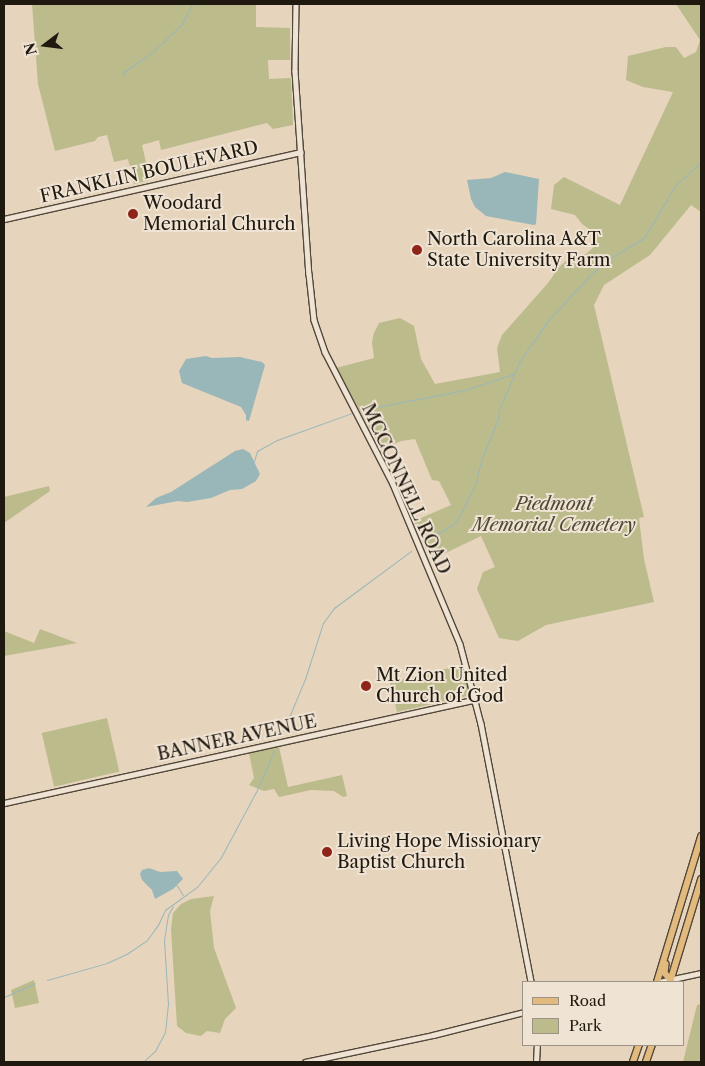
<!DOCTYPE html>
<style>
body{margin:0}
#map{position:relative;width:705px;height:1066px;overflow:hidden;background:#e6d4bc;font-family:"Libre Caslon Text",serif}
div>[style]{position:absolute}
.green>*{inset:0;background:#bbbb8c;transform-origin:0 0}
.water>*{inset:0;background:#99b7b9}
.stream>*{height:1px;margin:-0.5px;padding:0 0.5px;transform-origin:0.5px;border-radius:0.5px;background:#99b7b9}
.roads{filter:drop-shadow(1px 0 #52483b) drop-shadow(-1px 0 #52483b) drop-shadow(0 1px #52483b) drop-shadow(0 -1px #52483b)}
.tertiary>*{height:4.5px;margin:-2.25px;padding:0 2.25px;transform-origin:2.25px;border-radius:2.25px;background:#efe3d3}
.primary>*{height:5.5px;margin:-2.75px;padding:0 2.75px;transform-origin:2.75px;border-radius:2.75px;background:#e3ba7e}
.dots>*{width:14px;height:14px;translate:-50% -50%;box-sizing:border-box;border:2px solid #efe3d3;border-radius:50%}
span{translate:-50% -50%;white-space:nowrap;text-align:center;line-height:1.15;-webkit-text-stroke:4px #efe3d3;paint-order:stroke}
.street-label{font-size:18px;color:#201910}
.poi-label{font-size:18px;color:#201910}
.left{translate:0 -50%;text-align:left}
.park-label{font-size:18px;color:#4e4a35;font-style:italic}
.frame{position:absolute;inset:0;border:5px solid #201910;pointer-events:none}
.legend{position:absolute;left:522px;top:981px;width:162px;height:65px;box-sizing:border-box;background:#efe3d3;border:1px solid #9c9285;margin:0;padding:6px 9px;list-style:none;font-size:15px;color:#201910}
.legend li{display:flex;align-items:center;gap:10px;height:25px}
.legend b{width:25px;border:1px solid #9c9285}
.north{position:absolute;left:20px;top:20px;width:50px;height:50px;-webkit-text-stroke:4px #efe3d3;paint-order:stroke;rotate:255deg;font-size:14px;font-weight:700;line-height:20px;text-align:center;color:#201910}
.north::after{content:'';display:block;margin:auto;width:18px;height:22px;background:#201910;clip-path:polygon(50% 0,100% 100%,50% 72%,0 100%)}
</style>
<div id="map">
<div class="green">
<i style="clip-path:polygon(32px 4px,256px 4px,256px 27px,290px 28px,290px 60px,268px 60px,269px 79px,291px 78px,293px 125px,273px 129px,267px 123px,161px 150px,159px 140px,142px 145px,150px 180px,134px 184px,128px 159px,114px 162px,107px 135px,98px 137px,95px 141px,55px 151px,38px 84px)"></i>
<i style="clip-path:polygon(676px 4px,701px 4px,701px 212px,691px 205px,650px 255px,604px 285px,594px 305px,644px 517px,639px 518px,644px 559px,654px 602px,546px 625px,518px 641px,499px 638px,477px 589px,483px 572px,495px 567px,481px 536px,431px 560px,414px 521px,451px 505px,439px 481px,432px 480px,415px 439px,401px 441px,382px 450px,336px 368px,374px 358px,372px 342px,374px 333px,379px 323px,400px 318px,414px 326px,421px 359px,435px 384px,500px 372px,497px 348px,502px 335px,548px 283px,559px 267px,570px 257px,586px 254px,596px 245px,592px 231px,582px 224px,575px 215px,551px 209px,554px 185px,564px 177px,620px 205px,673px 92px,643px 87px,626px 80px,628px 56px,666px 47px,676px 47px,684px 58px,696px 52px,700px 40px)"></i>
<i style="clip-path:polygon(49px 486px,50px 491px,4px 523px,4px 497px)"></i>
<i style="clip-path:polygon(40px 629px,77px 643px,4px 656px,4px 631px,34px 643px)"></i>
<i style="clip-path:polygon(462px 665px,470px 693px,467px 696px,397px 712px,390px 682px)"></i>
<i style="left:107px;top:718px;width:55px;height:67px;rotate:77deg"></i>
<i style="clip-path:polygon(279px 747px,288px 787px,342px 775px,347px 796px,343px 797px,334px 791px,311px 790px,279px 797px,274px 789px,264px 791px,249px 785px,254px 778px,249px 753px)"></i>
<i style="clip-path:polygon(214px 896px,210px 911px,214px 948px,236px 1008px,225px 1019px,220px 1033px,207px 1031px,201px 1036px,186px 1033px,177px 1026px,171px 929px,173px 913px,181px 904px,191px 899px)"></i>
<i style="clip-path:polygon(34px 980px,39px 1003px,15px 1008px,11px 990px)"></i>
<i style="clip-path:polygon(701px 1004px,701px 1062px,683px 1062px,697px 1005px)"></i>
</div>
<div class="water">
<i style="clip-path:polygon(505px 172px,539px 179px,536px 224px,534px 225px,486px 216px,475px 207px,471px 199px,467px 180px,491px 178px)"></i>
<i style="clip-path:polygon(206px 356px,212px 358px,240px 357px,262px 362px,265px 365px,249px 421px,246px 420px,246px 415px,241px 407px,182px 383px,179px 371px,186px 359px)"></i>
<i style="clip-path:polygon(243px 449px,250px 453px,260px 474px,256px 481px,242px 489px,230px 490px,211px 498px,187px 502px,178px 501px,146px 507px,156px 498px,171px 492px,235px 451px)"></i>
<i style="clip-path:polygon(149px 868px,160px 872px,177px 871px,183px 879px,173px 889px,155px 899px,152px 890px,142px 880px,140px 874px,142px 870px)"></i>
</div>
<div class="stream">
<i style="left:123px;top:77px;width:5px;rotate:-79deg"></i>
<i style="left:124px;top:72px;width:38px;rotate:-35deg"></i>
<i style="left:155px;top:50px;width:37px;rotate:-44deg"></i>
<i style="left:182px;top:24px;width:22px;rotate:-63deg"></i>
<i style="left:361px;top:410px;width:106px;rotate:-10.9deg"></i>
<i style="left:465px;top:390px;width:52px;rotate:-18.1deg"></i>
<i style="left:254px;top:461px;width:10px;rotate:-73deg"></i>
<i style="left:257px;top:451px;width:23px;rotate:-29deg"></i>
<i style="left:277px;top:440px;width:80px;rotate:-19.8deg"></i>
<i style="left:428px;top:539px;width:30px;rotate:-30deg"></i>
<i style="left:454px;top:524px;width:13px;rotate:-58deg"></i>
<i style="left:461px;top:513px;width:31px;rotate:-63deg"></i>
<i style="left:475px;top:485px;width:25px;rotate:-76deg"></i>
<i style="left:481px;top:461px;width:45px;rotate:-68deg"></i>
<i style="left:498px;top:419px;width:9px;rotate:-84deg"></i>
<i style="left:499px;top:410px;width:52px;rotate:-67.4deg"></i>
<i style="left:519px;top:362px;width:49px;rotate:-55deg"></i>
<i style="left:547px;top:322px;width:65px;rotate:-47.5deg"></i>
<i style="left:591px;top:274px;width:21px;rotate:-41deg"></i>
<i style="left:607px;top:260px;width:43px;rotate:-30.7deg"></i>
<i style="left:644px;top:238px;width:61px;rotate:-59.2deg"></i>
<i style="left:675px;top:186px;width:35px;rotate:-43deg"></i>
<i style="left:282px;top:734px;width:60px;rotate:-67.3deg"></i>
<i style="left:305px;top:679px;width:59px;rotate:-72.2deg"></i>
<i style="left:323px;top:623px;width:19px;rotate:-54deg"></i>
<i style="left:334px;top:608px;width:96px;rotate:-36.5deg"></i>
<i style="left:176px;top:884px;width:13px;rotate:58deg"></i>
<i style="left:47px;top:980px;width:62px;rotate:-15.8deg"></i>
<i style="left:107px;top:963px;width:23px;rotate:-25deg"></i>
<i style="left:128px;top:953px;width:23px;rotate:-34deg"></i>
<i style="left:147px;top:940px;width:19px;rotate:-54deg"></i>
<i style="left:158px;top:925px;width:17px;rotate:-65deg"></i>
<i style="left:165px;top:910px;width:39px;rotate:-36deg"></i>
<i style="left:197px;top:887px;width:36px;rotate:-51deg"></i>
<i style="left:220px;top:859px;width:78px;rotate:-61.8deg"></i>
<i style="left:257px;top:790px;width:43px;rotate:-66.4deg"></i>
<i style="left:4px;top:997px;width:34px;rotate:-24deg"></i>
<i style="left:143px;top:1062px;width:16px;rotate:-43deg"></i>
<i style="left:155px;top:1051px;width:21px;rotate:-62deg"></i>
<i style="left:165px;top:1032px;width:28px;rotate:-84deg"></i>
<i style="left:168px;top:1004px;width:64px;rotate:-93.6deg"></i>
<i style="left:164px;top:940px;width:25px;rotate:-81deg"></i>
<i style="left:168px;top:915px;width:10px;rotate:-61deg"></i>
</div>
<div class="roads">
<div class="tertiary">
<i style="left:296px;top:4px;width:67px;rotate:90.9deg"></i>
<i style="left:295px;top:71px;width:203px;rotate:86.1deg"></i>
<i style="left:309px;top:274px;width:46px;rotate:83.8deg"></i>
<i style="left:314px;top:320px;width:34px;rotate:71deg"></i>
<i style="left:325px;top:352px;width:148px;rotate:62.7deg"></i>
<i style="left:393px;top:484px;width:173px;rotate:67.3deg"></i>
<i style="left:460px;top:644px;width:83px;rotate:75.3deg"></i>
<i style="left:481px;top:724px;width:263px;rotate:79deg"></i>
<i style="left:4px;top:219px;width:304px;rotate:-12.7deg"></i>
<i style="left:4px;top:803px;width:483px;rotate:-12.4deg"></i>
<i style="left:659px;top:982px;width:43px;rotate:-12.1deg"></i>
<i style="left:305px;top:1062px;width:131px;rotate:-11.9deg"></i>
<i style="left:433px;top:1035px;width:94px;rotate:-14.2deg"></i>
<i style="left:536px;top:1062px;width:17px;rotate:-87deg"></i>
</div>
<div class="primary">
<i style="left:666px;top:964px;width:9px;rotate:96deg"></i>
<i style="left:665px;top:973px;width:9px;rotate:49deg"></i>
<i style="left:657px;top:982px;width:152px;rotate:-73.1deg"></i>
<i style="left:670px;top:982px;width:107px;rotate:-73.1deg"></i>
<i style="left:633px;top:1062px;width:18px;rotate:-71deg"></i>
<i style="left:646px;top:1062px;width:18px;rotate:-71deg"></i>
</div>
</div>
<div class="dots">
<i style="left:133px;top:214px;background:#8f2418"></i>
<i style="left:417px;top:250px;background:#8f2418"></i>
<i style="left:366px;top:686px;background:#8f2418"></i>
<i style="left:327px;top:852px;background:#8f2418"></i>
</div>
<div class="street-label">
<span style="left:149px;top:172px;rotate:-13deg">FRANKLIN BOULEVARD</span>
<span style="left:406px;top:489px;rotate:65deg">MCCONNELL ROAD</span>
<span style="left:237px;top:738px;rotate:-12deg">BANNER AVENUE</span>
</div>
<div class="poi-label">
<span class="left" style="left:143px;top:214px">Woodard<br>Memorial Church</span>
<span class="left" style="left:427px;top:250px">North Carolina A&amp;T<br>State University Farm</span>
<span class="left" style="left:376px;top:686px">Mt Zion United<br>Church of God</span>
<span class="left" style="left:337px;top:852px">Living Hope Missionary<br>Baptist Church</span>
</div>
<div class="park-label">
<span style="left:554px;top:515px">Piedmont<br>Memorial Cemetery</span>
</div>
<div class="frame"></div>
<ul class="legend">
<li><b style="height:6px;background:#e3ba7e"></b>Road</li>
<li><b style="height:14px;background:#bbbb8c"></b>Park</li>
</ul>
<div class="north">N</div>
</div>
